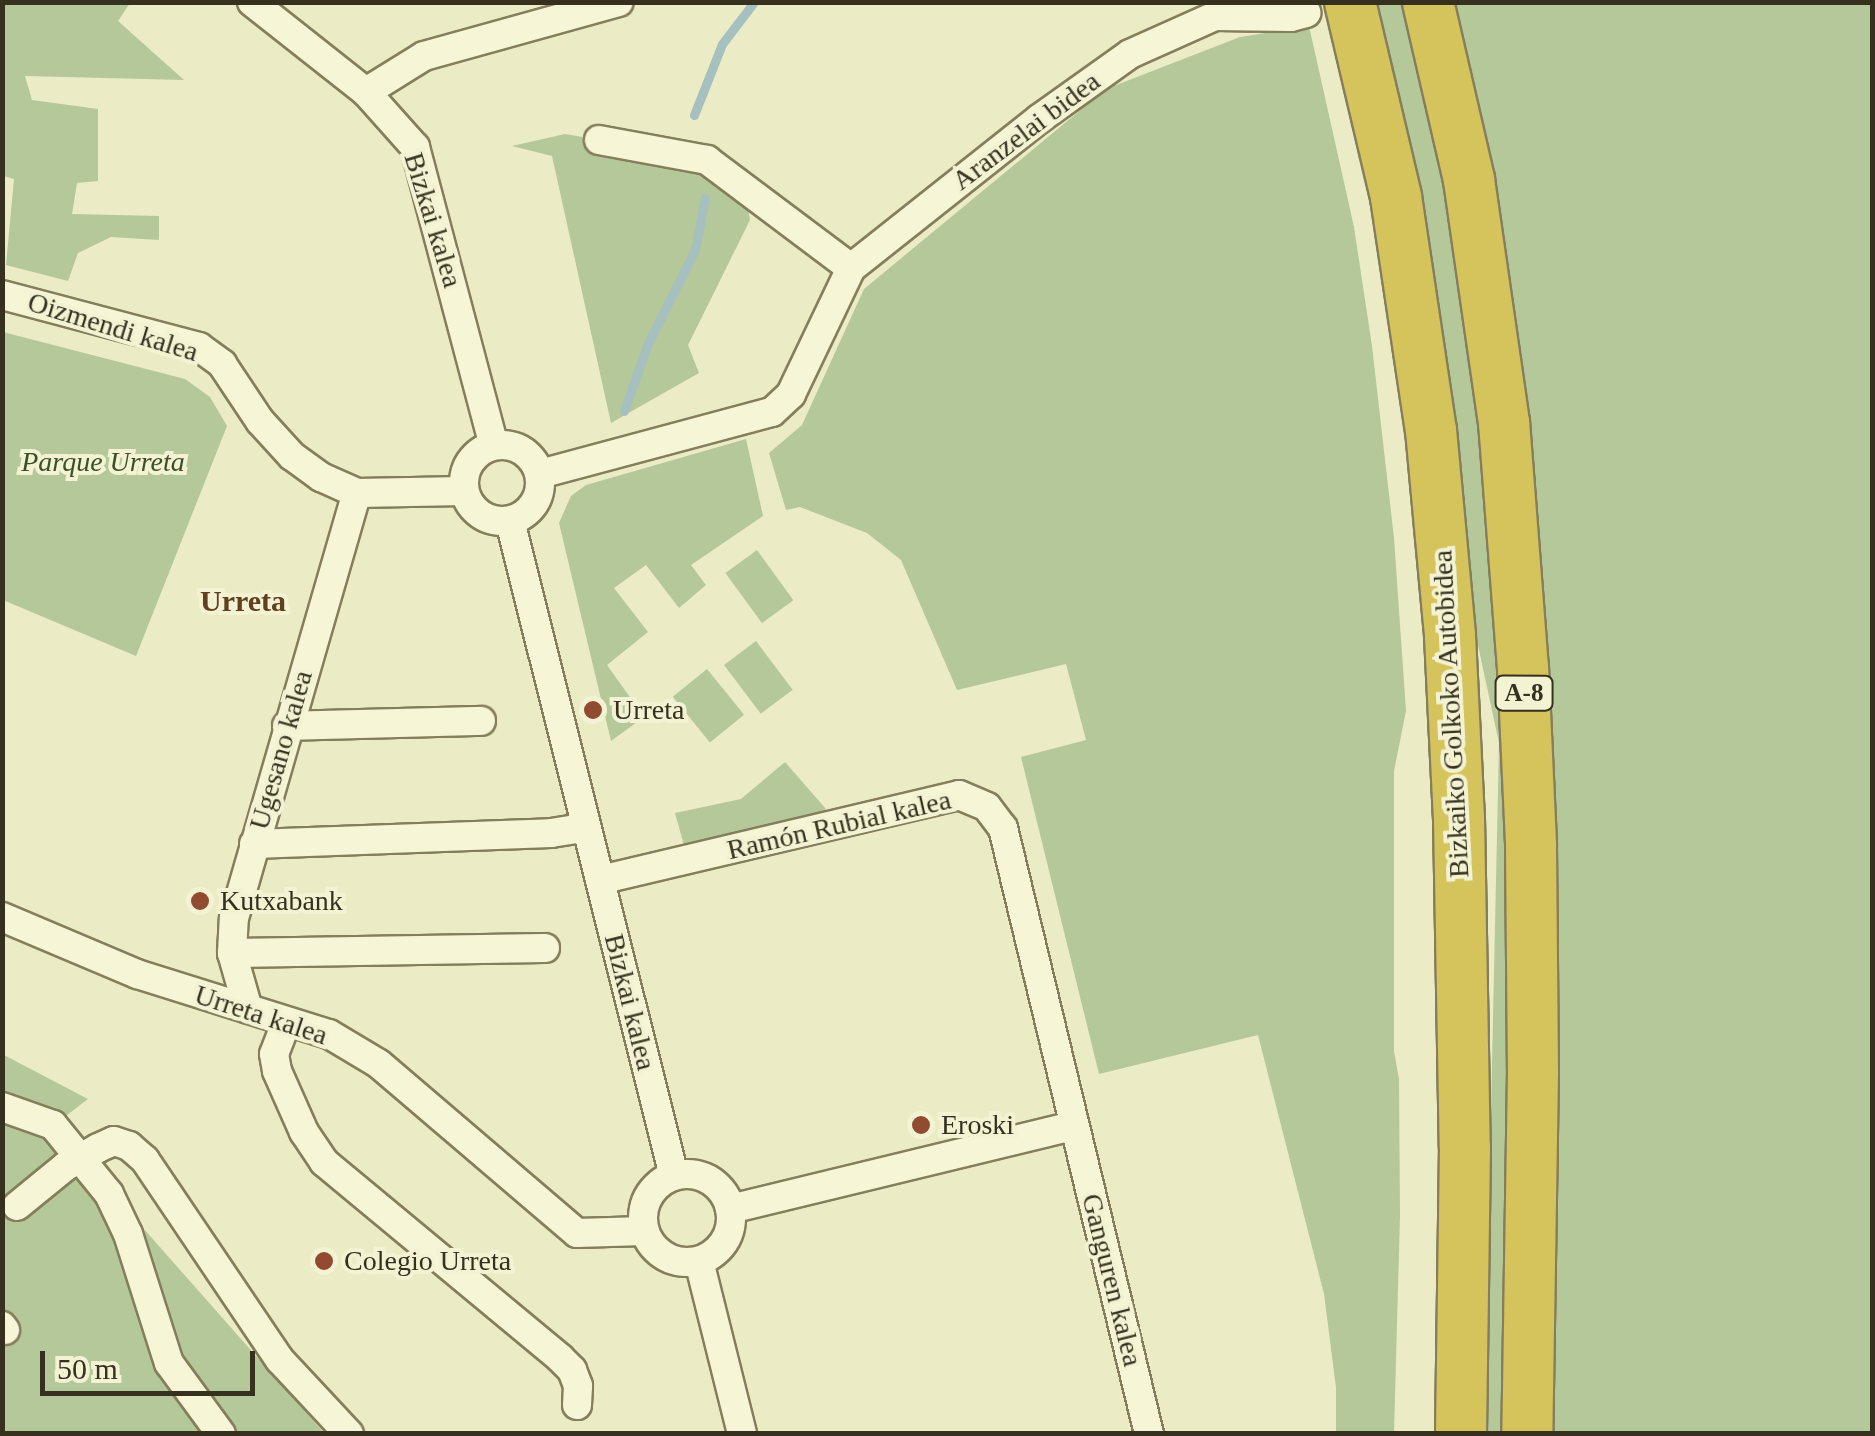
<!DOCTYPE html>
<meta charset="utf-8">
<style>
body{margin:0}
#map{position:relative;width:1875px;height:1436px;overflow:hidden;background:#ebebc5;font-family:"Times New Roman",serif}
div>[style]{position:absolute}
.green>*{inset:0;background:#b5c899;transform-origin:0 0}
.stream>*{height:9px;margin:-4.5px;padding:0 4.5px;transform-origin:4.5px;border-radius:4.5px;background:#a6bfbf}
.roads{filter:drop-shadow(2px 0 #857e5c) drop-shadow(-2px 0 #857e5c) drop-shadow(0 2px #857e5c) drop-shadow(0 -2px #857e5c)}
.minor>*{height:28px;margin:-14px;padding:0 14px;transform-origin:14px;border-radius:14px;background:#f6f6d7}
.minor>.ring{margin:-14px;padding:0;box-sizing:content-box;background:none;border:28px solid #f6f6d7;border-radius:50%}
.motorway>*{height:50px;margin:-25px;padding:0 25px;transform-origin:25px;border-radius:25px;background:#d5c35b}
.dots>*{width:28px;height:28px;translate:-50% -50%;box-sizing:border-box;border:5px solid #f3f3d4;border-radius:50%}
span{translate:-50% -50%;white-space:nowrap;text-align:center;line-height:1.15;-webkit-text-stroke:8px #f3f3d4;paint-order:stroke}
.shield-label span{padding:2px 8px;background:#f3f3d4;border:2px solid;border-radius:8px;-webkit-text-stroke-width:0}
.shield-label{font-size:25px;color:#36311f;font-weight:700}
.street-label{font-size:28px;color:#36311f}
.park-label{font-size:28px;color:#3a5127;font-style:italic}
.poi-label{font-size:28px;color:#36311f}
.left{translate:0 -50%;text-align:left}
.neighbourhood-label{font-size:30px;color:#604021;font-weight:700}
.frame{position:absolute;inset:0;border:5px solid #36311f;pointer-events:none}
.scale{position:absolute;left:40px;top:1351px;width:215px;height:45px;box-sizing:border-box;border:5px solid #36311f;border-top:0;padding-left:12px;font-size:30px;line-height:35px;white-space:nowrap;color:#36311f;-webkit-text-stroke:8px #f3f3d4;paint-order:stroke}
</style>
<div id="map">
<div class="green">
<i style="clip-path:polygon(3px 2px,130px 3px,118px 21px,184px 80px,25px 76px,32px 100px,98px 109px,98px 181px,77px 183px,72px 214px,159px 216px,159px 240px,111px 237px,78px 253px,68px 281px,6px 265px,14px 179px,3px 176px)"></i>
<i style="clip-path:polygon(1340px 3px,1872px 3px,1872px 1433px,1484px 1433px,1499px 743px)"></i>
<i style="clip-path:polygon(1309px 26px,1354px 227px,1372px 346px,1394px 538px,1406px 711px,1394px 771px,1394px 1051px,1399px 1079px,1400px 1216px,1394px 1433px,1336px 1433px,1336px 1388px,1324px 1294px,1258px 1035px,1099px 1074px,1021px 757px,1086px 740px,1066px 664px,957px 690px,901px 560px,867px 533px,800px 507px,786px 510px,769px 453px,802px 425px,864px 289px,1106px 89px,1240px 37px)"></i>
<i style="clip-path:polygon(565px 134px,689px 155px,743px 184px,750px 220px,688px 345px,699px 373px,611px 423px,552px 156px,512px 146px)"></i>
<i style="clip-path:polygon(3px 332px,185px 379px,210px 397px,227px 426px,136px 656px,3px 600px)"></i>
<i style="clip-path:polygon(746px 439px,763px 516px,691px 565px,706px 585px,679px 608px,646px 565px,614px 588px,648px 632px,607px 665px,644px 717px,611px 741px,559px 523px,571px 496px,586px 485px)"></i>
<i style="left:757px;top:550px;width:62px;height:39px;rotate:54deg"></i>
<i style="left:756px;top:641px;width:61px;height:40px;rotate:53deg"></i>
<i style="left:707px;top:669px;width:59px;height:44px;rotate:51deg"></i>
<i style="clip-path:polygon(785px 762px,826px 809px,806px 822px,685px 849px,675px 813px,741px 799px)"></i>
<i style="clip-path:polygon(2px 1054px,88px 1099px,53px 1126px,324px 1433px,3px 1433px)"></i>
</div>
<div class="stream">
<i style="left:694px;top:115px;width:76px;rotate:-68.5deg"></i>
<i style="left:722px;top:44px;width:53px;rotate:-52.7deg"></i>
<i style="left:624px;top:411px;width:72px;rotate:-70.6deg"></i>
<i style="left:648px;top:343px;width:104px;rotate:-63.2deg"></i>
<i style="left:695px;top:250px;width:53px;rotate:-79.1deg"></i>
</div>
<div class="roads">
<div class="minor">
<i style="left:252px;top:2px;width:145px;rotate:38.3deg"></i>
<i style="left:366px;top:92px;width:74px;rotate:48.3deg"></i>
<i style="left:415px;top:147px;width:308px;rotate:75.2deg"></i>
<i style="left:366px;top:92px;width:68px;rotate:-31.8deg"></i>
<i style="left:424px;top:56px;width:202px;rotate:-15.5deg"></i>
<i style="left:599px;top:140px;width:110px;rotate:10.5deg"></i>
<i style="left:707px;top:160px;width:180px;rotate:36.9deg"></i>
<i style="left:2px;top:295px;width:204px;rotate:14.8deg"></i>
<i style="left:199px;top:347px;width:29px;rotate:36deg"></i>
<i style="left:222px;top:364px;width:69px;rotate:56.3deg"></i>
<i style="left:260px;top:421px;width:47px;rotate:47.6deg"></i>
<i style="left:292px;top:456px;width:36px;rotate:36deg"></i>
<i style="left:321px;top:477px;width:39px;rotate:24deg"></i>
<i style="left:357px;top:493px;width:107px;rotate:-1.1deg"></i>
<i class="ring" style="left:464px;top:445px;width:48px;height:48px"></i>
<i style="left:540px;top:474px;width:240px;rotate:-15deg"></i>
<i style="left:772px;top:412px;width:26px;rotate:-43deg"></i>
<i style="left:791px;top:394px;width:140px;rotate:-64.5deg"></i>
<i style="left:851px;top:268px;width:240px;rotate:-38.4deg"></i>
<i style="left:1039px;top:119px;width:112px;rotate:-35.5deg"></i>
<i style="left:1130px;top:54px;width:93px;rotate:-24.1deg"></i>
<i style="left:1215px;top:16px;width:76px;rotate:0.8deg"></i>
<i style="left:1291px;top:17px;width:16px;rotate:-15deg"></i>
<i style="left:510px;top:521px;width:675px;rotate:75.94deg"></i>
<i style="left:287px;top:726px;width:194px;rotate:-1.5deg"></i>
<i style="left:254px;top:844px;width:297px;rotate:-2.1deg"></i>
<i style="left:551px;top:833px;width:36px;rotate:-9deg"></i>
<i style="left:600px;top:880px;width:369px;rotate:-13.3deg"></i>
<i style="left:959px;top:795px;width:30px;rotate:23deg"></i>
<i style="left:987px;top:807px;width:26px;rotate:53deg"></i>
<i style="left:1003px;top:828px;width:623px;rotate:76.45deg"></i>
<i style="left:2px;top:917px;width:147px;rotate:22.9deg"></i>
<i style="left:137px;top:974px;width:201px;rotate:17.4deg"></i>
<i style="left:329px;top:1034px;width:58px;rotate:31deg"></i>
<i style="left:379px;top:1064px;width:260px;rotate:40.5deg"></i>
<i style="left:577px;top:1233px;width:67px;rotate:-1.7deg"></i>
<i style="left:232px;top:953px;width:313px;rotate:-0.9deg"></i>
<i style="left:248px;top:1009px;width:58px;rotate:-105.9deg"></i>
<i style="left:232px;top:953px;width:35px;rotate:-87deg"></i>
<i style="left:234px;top:918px;width:442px;rotate:-73.9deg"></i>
<i style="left:286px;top:1023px;width:33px;rotate:111deg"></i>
<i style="left:274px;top:1054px;width:17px;rotate:80deg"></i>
<i style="left:277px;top:1071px;width:67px;rotate:66.1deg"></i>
<i style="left:304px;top:1132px;width:36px;rotate:56deg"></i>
<i style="left:324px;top:1162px;width:307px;rotate:39.7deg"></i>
<i style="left:560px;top:1358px;width:17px;rotate:45deg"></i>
<i style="left:572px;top:1370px;width:17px;rotate:69deg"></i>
<i style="left:578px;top:1386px;width:19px;rotate:93deg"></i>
<i style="left:2px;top:1107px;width:54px;rotate:19.4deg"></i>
<i style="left:53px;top:1125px;width:89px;rotate:50.9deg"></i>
<i style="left:109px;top:1194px;width:44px;rotate:64.6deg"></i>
<i style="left:128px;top:1234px;width:135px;rotate:72.4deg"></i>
<i style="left:169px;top:1363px;width:88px;rotate:53.8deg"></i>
<i class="ring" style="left:643px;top:1174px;width:60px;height:60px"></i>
<i style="left:17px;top:1206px;width:63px;rotate:-39.2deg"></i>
<i style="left:66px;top:1166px;width:37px;rotate:-29deg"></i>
<i style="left:98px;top:1148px;width:17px;rotate:-24deg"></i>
<i style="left:114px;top:1141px;width:16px;rotate:18deg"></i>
<i style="left:129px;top:1146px;width:21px;rotate:41deg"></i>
<i style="left:145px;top:1160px;width:241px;rotate:56deg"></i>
<i style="left:280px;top:1360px;width:101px;rotate:47deg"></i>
<i style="left:730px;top:1209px;width:354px;rotate:-13.6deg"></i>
<i style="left:699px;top:1261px;width:178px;rotate:76deg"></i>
<i style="left:2px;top:1326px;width:5px;rotate:53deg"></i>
</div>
<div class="motorway">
<i style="left:1350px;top:2px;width:200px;rotate:76.7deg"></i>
<i style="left:1396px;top:197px;width:236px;rotate:81.5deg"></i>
<i style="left:1431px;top:430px;width:207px;rotate:84.7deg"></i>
<i style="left:1450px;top:636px;width:182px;rotate:87.2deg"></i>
<i style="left:1459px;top:818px;width:329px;rotate:89deg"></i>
<i style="left:1465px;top:1147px;width:287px;rotate:90.8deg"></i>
<i style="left:1428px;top:2px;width:183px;rotate:77deg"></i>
<i style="left:1469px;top:180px;width:245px;rotate:81.8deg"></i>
<i style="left:1504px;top:422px;width:246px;rotate:85.6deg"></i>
<i style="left:1523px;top:667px;width:179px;rotate:87.4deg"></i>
<i style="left:1531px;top:846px;width:226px;rotate:89.5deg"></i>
<i style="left:1533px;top:1072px;width:362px;rotate:90.9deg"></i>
</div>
</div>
<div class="dots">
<i style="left:593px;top:710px;background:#904b30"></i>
<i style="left:200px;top:901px;background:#904b30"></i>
<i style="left:921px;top:1125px;background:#904b30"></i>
<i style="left:324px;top:1261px;background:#904b30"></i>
</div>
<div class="shield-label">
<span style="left:1524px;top:693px">A-8</span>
</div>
<div class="street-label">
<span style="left:1026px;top:131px;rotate:-37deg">Aranzelai bidea</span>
<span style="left:433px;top:220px;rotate:73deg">Bizkai kalea</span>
<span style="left:113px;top:327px;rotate:17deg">Oizmendi kalea</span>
<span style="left:1451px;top:714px;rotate:-93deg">Bizkaiko Golkoko Autobidea</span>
<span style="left:281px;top:750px;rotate:-74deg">Ugesano kalea</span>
<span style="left:839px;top:825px;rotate:-13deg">Ramón Rubial kalea</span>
<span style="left:630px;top:1002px;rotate:76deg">Bizkai kalea</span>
<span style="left:261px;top:1015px;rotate:18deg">Urreta kalea</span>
<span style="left:1112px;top:1280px;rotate:76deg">Ganguren kalea</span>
</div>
<div class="park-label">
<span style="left:103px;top:462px">Parque Urreta</span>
</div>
<div class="poi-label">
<span class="left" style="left:613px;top:710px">Urreta</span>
<span class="left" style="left:220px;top:901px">Kutxabank</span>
<span class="left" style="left:941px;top:1125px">Eroski</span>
<span class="left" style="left:344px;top:1261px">Colegio Urreta</span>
</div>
<div class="neighbourhood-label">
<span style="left:243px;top:601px">Urreta</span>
</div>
<div class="frame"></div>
<div class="scale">50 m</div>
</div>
